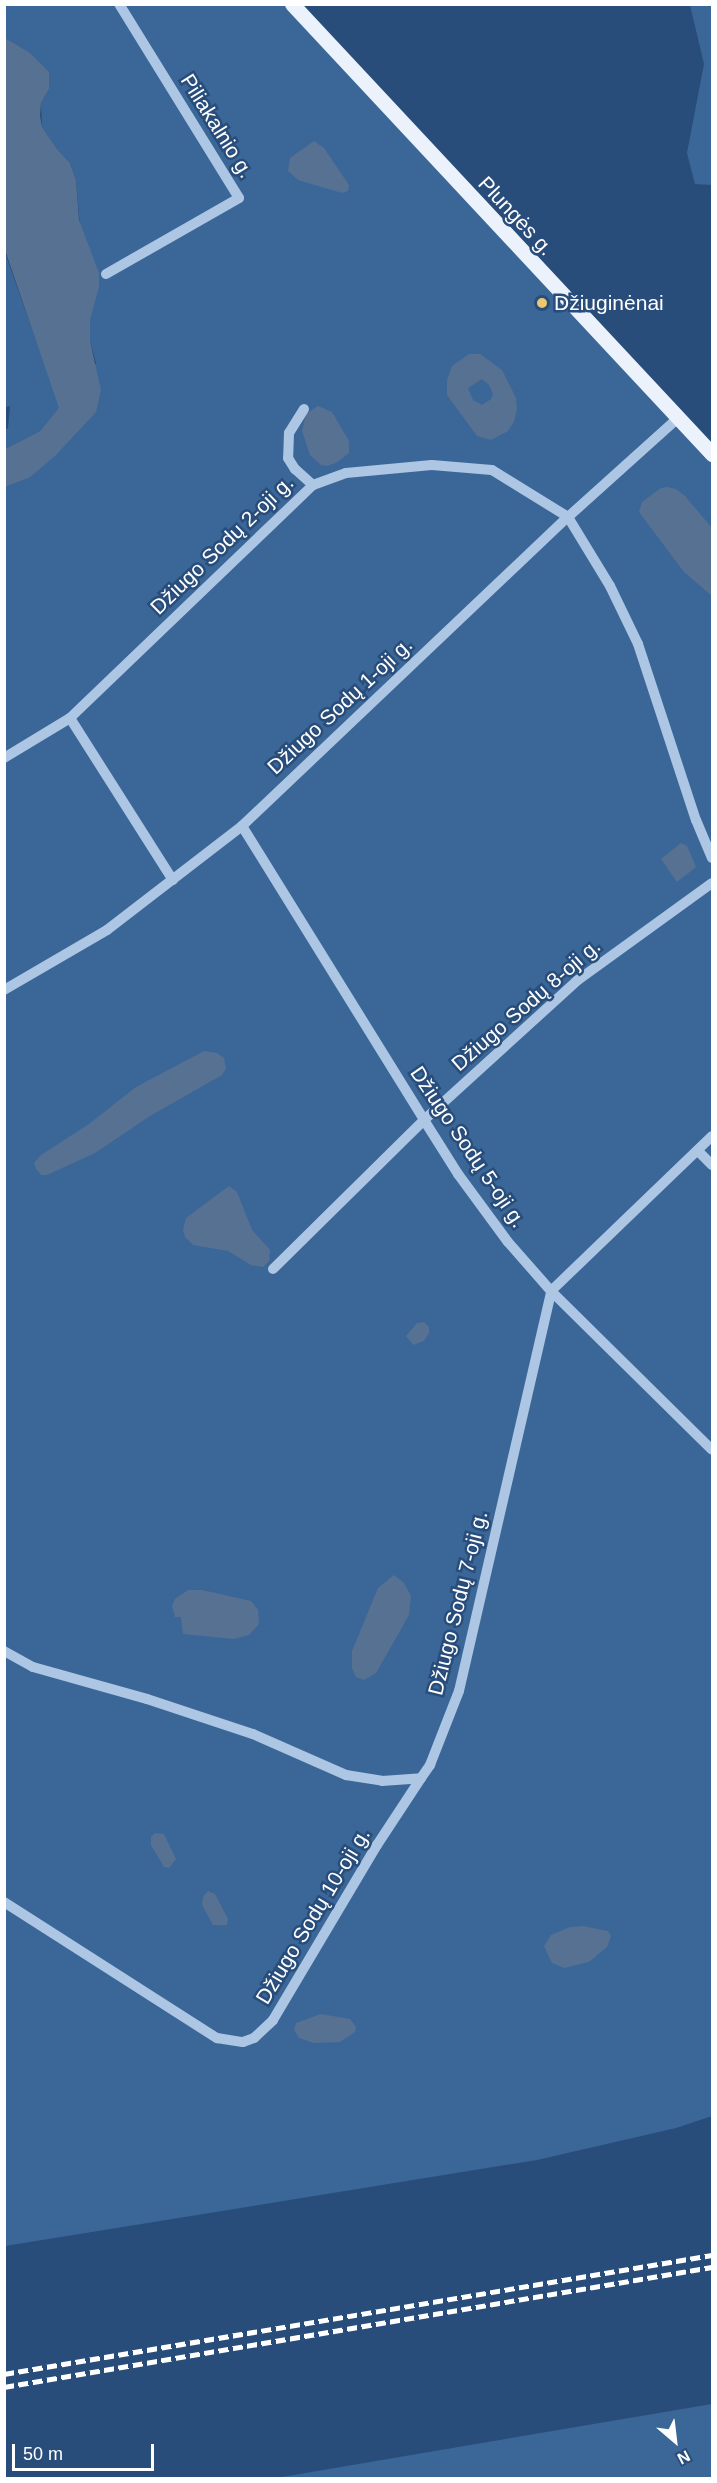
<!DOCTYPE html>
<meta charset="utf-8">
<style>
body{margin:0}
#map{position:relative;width:717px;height:2483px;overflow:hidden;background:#284d7b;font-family:Arial,sans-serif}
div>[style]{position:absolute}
.green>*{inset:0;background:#3b6798}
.water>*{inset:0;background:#567192}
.minor>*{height:10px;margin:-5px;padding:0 5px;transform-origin:5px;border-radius:5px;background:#acc6e4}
.major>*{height:15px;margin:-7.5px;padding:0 7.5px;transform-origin:7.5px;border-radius:7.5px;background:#ebf2fc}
.rail>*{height:4.5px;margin-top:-2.25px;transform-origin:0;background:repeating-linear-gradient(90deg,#fff 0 10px,transparent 0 14.5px)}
.dots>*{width:16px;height:16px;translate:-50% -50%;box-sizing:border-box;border:3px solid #284d7b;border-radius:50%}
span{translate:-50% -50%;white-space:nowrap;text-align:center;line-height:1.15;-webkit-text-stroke:5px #284d7b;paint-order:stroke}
.street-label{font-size:21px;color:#fff}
.poi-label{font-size:21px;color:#fff}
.left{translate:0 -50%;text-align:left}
.frame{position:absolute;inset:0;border:6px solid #fff;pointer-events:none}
.north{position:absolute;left:645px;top:2411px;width:60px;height:60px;-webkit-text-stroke:4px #284d7b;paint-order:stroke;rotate:152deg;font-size:16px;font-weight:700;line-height:24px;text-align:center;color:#fff}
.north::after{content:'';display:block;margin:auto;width:21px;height:27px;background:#fff;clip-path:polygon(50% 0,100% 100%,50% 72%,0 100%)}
.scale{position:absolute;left:12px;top:2444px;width:142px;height:27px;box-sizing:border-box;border:3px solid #fff;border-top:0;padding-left:8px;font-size:18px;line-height:21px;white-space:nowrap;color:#fff;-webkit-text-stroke:4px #284d7b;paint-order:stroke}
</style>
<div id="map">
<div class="green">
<i style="clip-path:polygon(5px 5px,292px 5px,712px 454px,712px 2116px,676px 2128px,537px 2160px,5px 2246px,5px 487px,29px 478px,96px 363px,90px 341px,76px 180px,70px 163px,57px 149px,42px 127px,41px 103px,49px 89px,29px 52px,5px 38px)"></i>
<i style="clip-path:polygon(690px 5px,712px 5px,712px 185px,695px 184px,687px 153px,704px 64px)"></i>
<i style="clip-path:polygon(4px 250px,60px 408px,40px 431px,5px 449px,5px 430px,8px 428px,10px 406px,5px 407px)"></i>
<i style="clip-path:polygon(712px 2404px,712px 2478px,276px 2478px)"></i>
</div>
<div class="water">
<i style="clip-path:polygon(5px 38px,29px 52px,49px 72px,49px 89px,41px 103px,40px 116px,42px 127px,57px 149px,70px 163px,76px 180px,79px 220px,99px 273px,99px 287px,90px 320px,90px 341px,101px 390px,96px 412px,56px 455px,29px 478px,5px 487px,5px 449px,40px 431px,59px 408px,5px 250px)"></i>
<i style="clip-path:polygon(314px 141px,324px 148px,349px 185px,348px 191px,342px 193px,298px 180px,288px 171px,290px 158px)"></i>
<i style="clip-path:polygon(evenodd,469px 354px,480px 354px,502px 370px,516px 398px,517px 409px,514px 422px,508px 431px,491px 440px,477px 436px,447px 395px,447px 380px,452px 366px,469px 354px,482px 379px,489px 385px,493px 394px,491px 399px,482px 405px,473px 400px,468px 388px,482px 379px)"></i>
<i style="clip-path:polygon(318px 406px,332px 412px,349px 441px,349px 453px,336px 463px,327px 466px,321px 465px,310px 455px,302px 431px,306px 414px)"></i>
<i style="clip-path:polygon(667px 487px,676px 489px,685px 496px,712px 528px,712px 596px,684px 572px,639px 512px,642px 502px,661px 488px)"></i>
<i style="clip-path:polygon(681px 843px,687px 846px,696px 867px,677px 882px,661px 859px)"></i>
<i style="clip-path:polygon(204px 1051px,217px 1053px,224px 1058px,226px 1068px,222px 1075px,150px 1116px,95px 1153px,47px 1175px,41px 1175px,36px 1169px,34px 1163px,41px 1155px,89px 1124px,136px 1087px)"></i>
<i style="clip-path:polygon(229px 1186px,237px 1192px,252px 1230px,270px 1250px,269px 1261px,263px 1267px,251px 1265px,228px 1251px,193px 1245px,185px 1237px,183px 1230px,186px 1218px)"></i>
<i style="clip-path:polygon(424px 1322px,429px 1327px,429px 1333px,424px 1341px,413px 1345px,406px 1336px,417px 1323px)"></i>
<i style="clip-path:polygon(394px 1575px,404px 1583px,411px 1596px,409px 1615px,376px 1673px,364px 1680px,356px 1677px,352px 1668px,352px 1651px,378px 1588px)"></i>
<i style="clip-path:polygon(188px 1590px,202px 1590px,251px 1601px,258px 1610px,259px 1624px,249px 1635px,234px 1639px,183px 1634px,181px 1617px,175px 1617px,172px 1606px,175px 1599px)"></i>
<i style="clip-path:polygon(155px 1833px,164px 1834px,176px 1859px,169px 1868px,164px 1867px,151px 1845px,151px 1837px)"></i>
<i style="clip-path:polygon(208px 1891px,215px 1894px,228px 1919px,227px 1925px,213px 1925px,202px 1905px,203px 1897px)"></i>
<i style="clip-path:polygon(583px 1926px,608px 1931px,611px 1936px,607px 1947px,589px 1962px,564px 1968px,552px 1963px,544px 1946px,551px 1935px,570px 1927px)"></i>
<i style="clip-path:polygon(321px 2014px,350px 2019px,356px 2027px,355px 2032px,340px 2042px,314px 2043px,299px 2038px,294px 2030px,296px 2023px)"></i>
</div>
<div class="minor">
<i style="left:106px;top:274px;width:153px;rotate:-29.7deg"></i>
<i style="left:239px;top:198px;width:228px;rotate:-121.7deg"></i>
<i style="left:304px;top:409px;width:28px;rotate:122deg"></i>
<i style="left:289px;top:433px;width:25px;rotate:92deg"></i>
<i style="left:288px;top:458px;width:13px;rotate:58deg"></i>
<i style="left:295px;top:469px;width:24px;rotate:42deg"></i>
<i style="left:70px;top:718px;width:192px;rotate:57.6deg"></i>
<i style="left:4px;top:758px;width:77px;rotate:-31.2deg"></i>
<i style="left:70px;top:718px;width:337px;rotate:-43.8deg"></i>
<i style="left:313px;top:485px;width:35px;rotate:-20deg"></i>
<i style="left:346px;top:473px;width:86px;rotate:-5.3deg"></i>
<i style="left:432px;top:465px;width:60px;rotate:4.8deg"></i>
<i style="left:492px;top:470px;width:89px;rotate:31.7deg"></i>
<i style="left:568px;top:517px;width:81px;rotate:58.7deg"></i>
<i style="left:610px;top:586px;width:64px;rotate:64.2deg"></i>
<i style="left:638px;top:644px;width:185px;rotate:71.8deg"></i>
<i style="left:696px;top:820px;width:41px;rotate:67.2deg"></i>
<i style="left:242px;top:826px;width:346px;rotate:58.2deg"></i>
<i style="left:424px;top:1120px;width:64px;rotate:57.8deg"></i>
<i style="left:458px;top:1174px;width:84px;rotate:53.7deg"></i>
<i style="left:508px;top:1242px;width:65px;rotate:48.7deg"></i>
<i style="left:551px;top:1291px;width:226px;rotate:44.6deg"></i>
<i style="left:4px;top:990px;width:119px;rotate:-30.2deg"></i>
<i style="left:107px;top:930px;width:170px;rotate:-37.6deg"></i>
<i style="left:242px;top:826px;width:449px;rotate:-43.5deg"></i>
<i style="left:568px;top:517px;width:148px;rotate:-42deg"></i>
<i style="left:698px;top:1151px;width:20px;rotate:45deg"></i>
<i style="left:273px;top:1269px;width:212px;rotate:-44.6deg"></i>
<i style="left:424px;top:1120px;width:208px;rotate:-42.3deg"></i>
<i style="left:578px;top:980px;width:165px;rotate:-35.9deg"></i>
<i style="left:4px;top:1651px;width:33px;rotate:29deg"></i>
<i style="left:33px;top:1667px;width:118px;rotate:15.7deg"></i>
<i style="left:147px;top:1699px;width:112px;rotate:18.3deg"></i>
<i style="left:253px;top:1734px;width:102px;rotate:23.8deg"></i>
<i style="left:346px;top:1775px;width:36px;rotate:9deg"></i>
<i style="left:382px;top:1781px;width:39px;rotate:-4deg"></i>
<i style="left:421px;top:1778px;width:16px;rotate:-55deg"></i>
<i style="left:430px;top:1765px;width:79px;rotate:-68.6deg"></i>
<i style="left:459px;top:1691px;width:410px;rotate:-77deg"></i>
<i style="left:551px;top:1291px;width:223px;rotate:-43.9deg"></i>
<i style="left:4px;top:1902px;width:253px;rotate:32.6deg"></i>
<i style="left:217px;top:2038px;width:26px;rotate:9deg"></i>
<i style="left:243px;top:2042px;width:12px;rotate:-20deg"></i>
<i style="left:254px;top:2038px;width:26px;rotate:-43deg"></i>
<i style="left:273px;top:2020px;width:204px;rotate:-59.3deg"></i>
<i style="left:377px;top:1845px;width:80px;rotate:-56.7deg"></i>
</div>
<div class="major">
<i style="left:292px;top:4px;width:616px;rotate:46.97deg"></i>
</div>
<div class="rail">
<i style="left:4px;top:2374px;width:718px;rotate:-9.54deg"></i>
<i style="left:4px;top:2387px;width:718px;rotate:-9.62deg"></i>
</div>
<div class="dots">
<i style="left:542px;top:303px;background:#ebc772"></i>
</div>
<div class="street-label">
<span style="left:217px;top:126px;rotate:58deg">Piliakalnio g.</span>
<span style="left:516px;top:216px;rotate:47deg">Plungės g.</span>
<span style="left:222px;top:545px;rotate:-44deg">Džiugo Sodų 2-oji g.</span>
<span style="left:340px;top:706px;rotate:-43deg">Džiugo Sodų 1-oji g.</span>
<span style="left:526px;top:1005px;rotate:-41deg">Džiugo Sodų 8-oji g.</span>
<span style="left:468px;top:1147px;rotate:56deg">Džiugo Sodų 5-oji g.</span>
<span style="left:458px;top:1603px;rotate:-76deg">Džiugo Sodų 7-oji g.</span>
<span style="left:313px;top:1916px;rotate:-59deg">Džiugo Sodų 10-oji g.</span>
</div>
<div class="poi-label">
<span class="left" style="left:554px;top:303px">Džiuginėnai</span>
</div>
<div class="frame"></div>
<div class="north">N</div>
<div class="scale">50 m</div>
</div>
